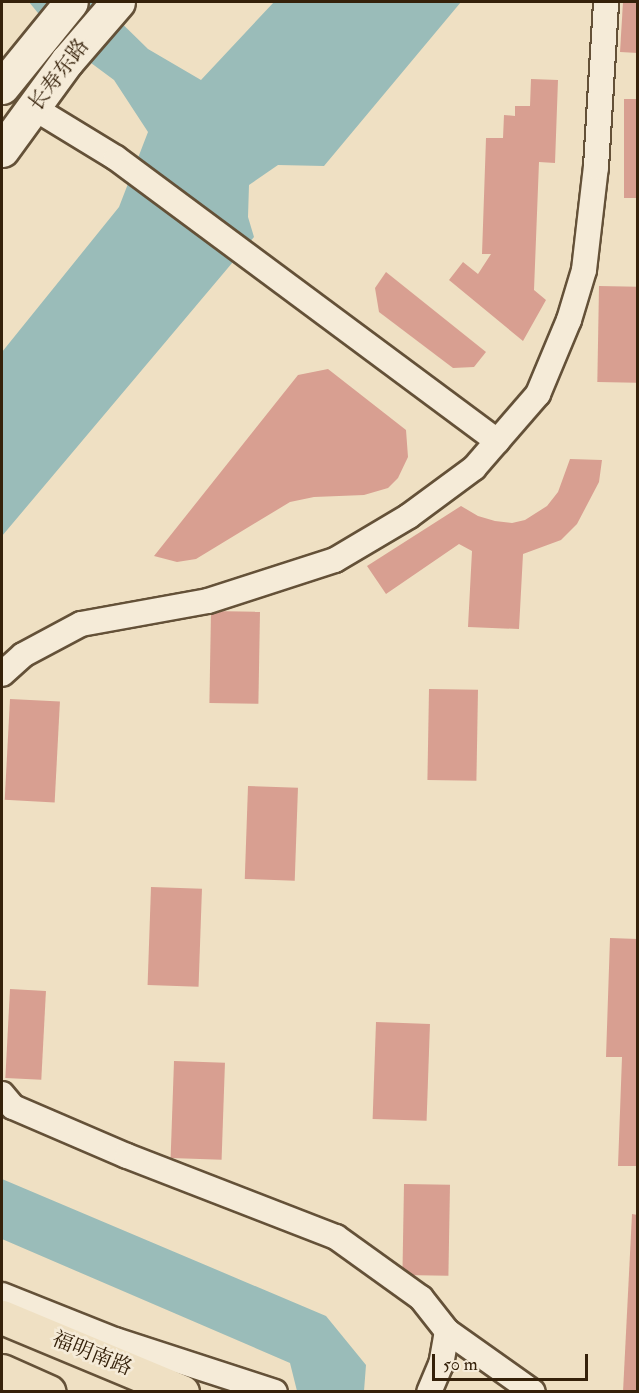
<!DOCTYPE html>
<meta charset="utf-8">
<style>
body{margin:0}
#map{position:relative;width:639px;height:1393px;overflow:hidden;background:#efe0c3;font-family:"IM FELL Double Pica","Noto Serif SC",serif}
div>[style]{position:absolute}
.water>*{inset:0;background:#9abcb9}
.building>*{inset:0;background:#d89f91;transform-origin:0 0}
.roads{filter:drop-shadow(2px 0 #645138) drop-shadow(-2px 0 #645138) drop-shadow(0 2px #645138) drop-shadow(0 -2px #645138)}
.street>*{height:24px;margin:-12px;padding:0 12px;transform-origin:12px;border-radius:12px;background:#f5ebd8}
.secondary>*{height:33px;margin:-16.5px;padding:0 16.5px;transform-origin:16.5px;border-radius:16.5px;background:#f5ebd8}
.primary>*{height:33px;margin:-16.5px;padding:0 16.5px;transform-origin:16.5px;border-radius:16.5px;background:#efe0c3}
span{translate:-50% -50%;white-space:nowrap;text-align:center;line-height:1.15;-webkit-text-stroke:5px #f5ebd8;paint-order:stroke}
.street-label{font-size:21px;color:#35210a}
.frame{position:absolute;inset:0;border:3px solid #35210a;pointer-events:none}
.scale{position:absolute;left:432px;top:1354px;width:156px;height:27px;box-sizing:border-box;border:3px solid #35210a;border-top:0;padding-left:8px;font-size:18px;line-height:21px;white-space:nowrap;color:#35210a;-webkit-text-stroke:4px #f5ebd8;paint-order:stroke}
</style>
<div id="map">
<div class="water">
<i style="clip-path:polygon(29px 2px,100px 2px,148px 49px,201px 80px,274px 2px,461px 2px,324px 166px,278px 165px,249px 185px,248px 217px,254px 237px,2px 536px,2px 352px,119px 207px,148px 132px,114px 80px,60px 40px)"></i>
<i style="clip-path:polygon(2px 1179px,326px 1316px,366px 1365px,364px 1391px,297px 1391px,290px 1363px,2px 1239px)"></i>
</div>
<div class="building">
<i style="clip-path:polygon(623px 2px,638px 2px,638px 53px,620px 52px)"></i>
<i style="clip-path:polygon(531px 79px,558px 80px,555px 163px,539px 162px,534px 290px,546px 300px,523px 341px,449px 280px,463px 262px,478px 274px,491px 254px,482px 254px,486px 138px,503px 138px,504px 115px,515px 116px,515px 106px,530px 106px)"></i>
<i style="left:624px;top:99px;width:14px;height:99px"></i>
<i style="clip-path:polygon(386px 272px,486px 352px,474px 367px,453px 368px,379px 312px,375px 288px)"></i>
<i style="left:599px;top:286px;width:39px;height:96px;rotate:1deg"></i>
<i style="clip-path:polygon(328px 369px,406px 430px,408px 457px,398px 478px,388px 488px,364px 495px,314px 497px,290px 502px,196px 559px,177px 562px,154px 556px,298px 375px)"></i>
<i style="clip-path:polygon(570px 459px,602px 460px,599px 482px,577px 524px,561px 540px,523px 554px,519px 629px,468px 627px,472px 551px,459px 544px,386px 594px,367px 566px,461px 506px,478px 516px,495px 521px,512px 523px,525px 520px,547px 506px,558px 492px)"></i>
<i style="left:211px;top:611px;width:49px;height:92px;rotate:1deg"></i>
<i style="left:429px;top:689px;width:49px;height:91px;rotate:1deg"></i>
<i style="left:10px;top:699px;width:50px;height:101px;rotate:3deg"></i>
<i style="left:248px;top:786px;width:50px;height:93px;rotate:2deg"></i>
<i style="left:151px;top:887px;width:51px;height:98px;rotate:2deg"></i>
<i style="clip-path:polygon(610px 938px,638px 939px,638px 1166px,618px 1166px,622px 1057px,606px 1057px)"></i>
<i style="left:10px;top:989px;width:36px;height:89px;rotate:3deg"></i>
<i style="left:376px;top:1022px;width:54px;height:97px;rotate:2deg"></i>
<i style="left:174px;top:1061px;width:51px;height:97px;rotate:2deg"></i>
<i style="left:404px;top:1184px;width:46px;height:91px;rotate:1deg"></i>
<i style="clip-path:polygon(632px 1214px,638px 1215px,638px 1392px,623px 1392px)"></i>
</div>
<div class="roads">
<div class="street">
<i style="left:34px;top:108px;width:96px;rotate:31.4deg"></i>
<i style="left:116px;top:158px;width:475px;rotate:36.6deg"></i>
<i style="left:2px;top:674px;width:28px;rotate:-42deg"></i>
<i style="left:23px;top:655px;width:66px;rotate:-28.1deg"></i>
<i style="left:81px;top:624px;width:129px;rotate:-10.3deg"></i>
<i style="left:208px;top:601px;width:133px;rotate:-17.9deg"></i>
<i style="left:335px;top:560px;width:86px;rotate:-30.7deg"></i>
<i style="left:409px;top:516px;width:81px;rotate:-36.4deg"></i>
<i style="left:474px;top:468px;width:98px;rotate:-49.1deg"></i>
<i style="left:538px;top:394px;width:80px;rotate:-67.3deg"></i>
<i style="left:569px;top:320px;width:52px;rotate:-73.3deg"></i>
<i style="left:584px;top:270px;width:104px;rotate:-83.4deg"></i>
<i style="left:596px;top:167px;width:165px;rotate:-86.5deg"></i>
<i style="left:2px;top:1094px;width:17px;rotate:50deg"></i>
<i style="left:13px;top:1107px;width:124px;rotate:23.3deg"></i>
<i style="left:127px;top:1156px;width:224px;rotate:21.2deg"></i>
<i style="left:336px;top:1237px;width:105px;rotate:35.7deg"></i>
<i style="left:421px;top:1298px;width:42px;rotate:51.8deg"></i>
<i style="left:447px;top:1331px;width:34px;rotate:100deg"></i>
<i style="left:441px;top:1364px;width:30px;rotate:113deg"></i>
<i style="left:2px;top:1295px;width:122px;rotate:21.7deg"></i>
<i style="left:115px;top:1340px;width:168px;rotate:18deg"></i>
<i style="left:447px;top:1331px;width:105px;rotate:35.3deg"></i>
</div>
<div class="secondary">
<i style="left:2px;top:87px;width:109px;rotate:-50.9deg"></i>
<i style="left:2px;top:150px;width:110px;rotate:-53.9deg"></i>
<i style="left:67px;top:61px;width:78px;rotate:-49.2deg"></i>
</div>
<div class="primary">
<i style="left:2px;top:1317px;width:195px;rotate:22.6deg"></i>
<i style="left:2px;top:1371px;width:51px;rotate:24.1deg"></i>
</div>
</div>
<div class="street-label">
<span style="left:59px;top:75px;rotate:-53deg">长寿东路</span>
<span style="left:92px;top:1354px;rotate:22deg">福明南路</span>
</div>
<div class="frame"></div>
<div class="scale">50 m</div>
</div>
